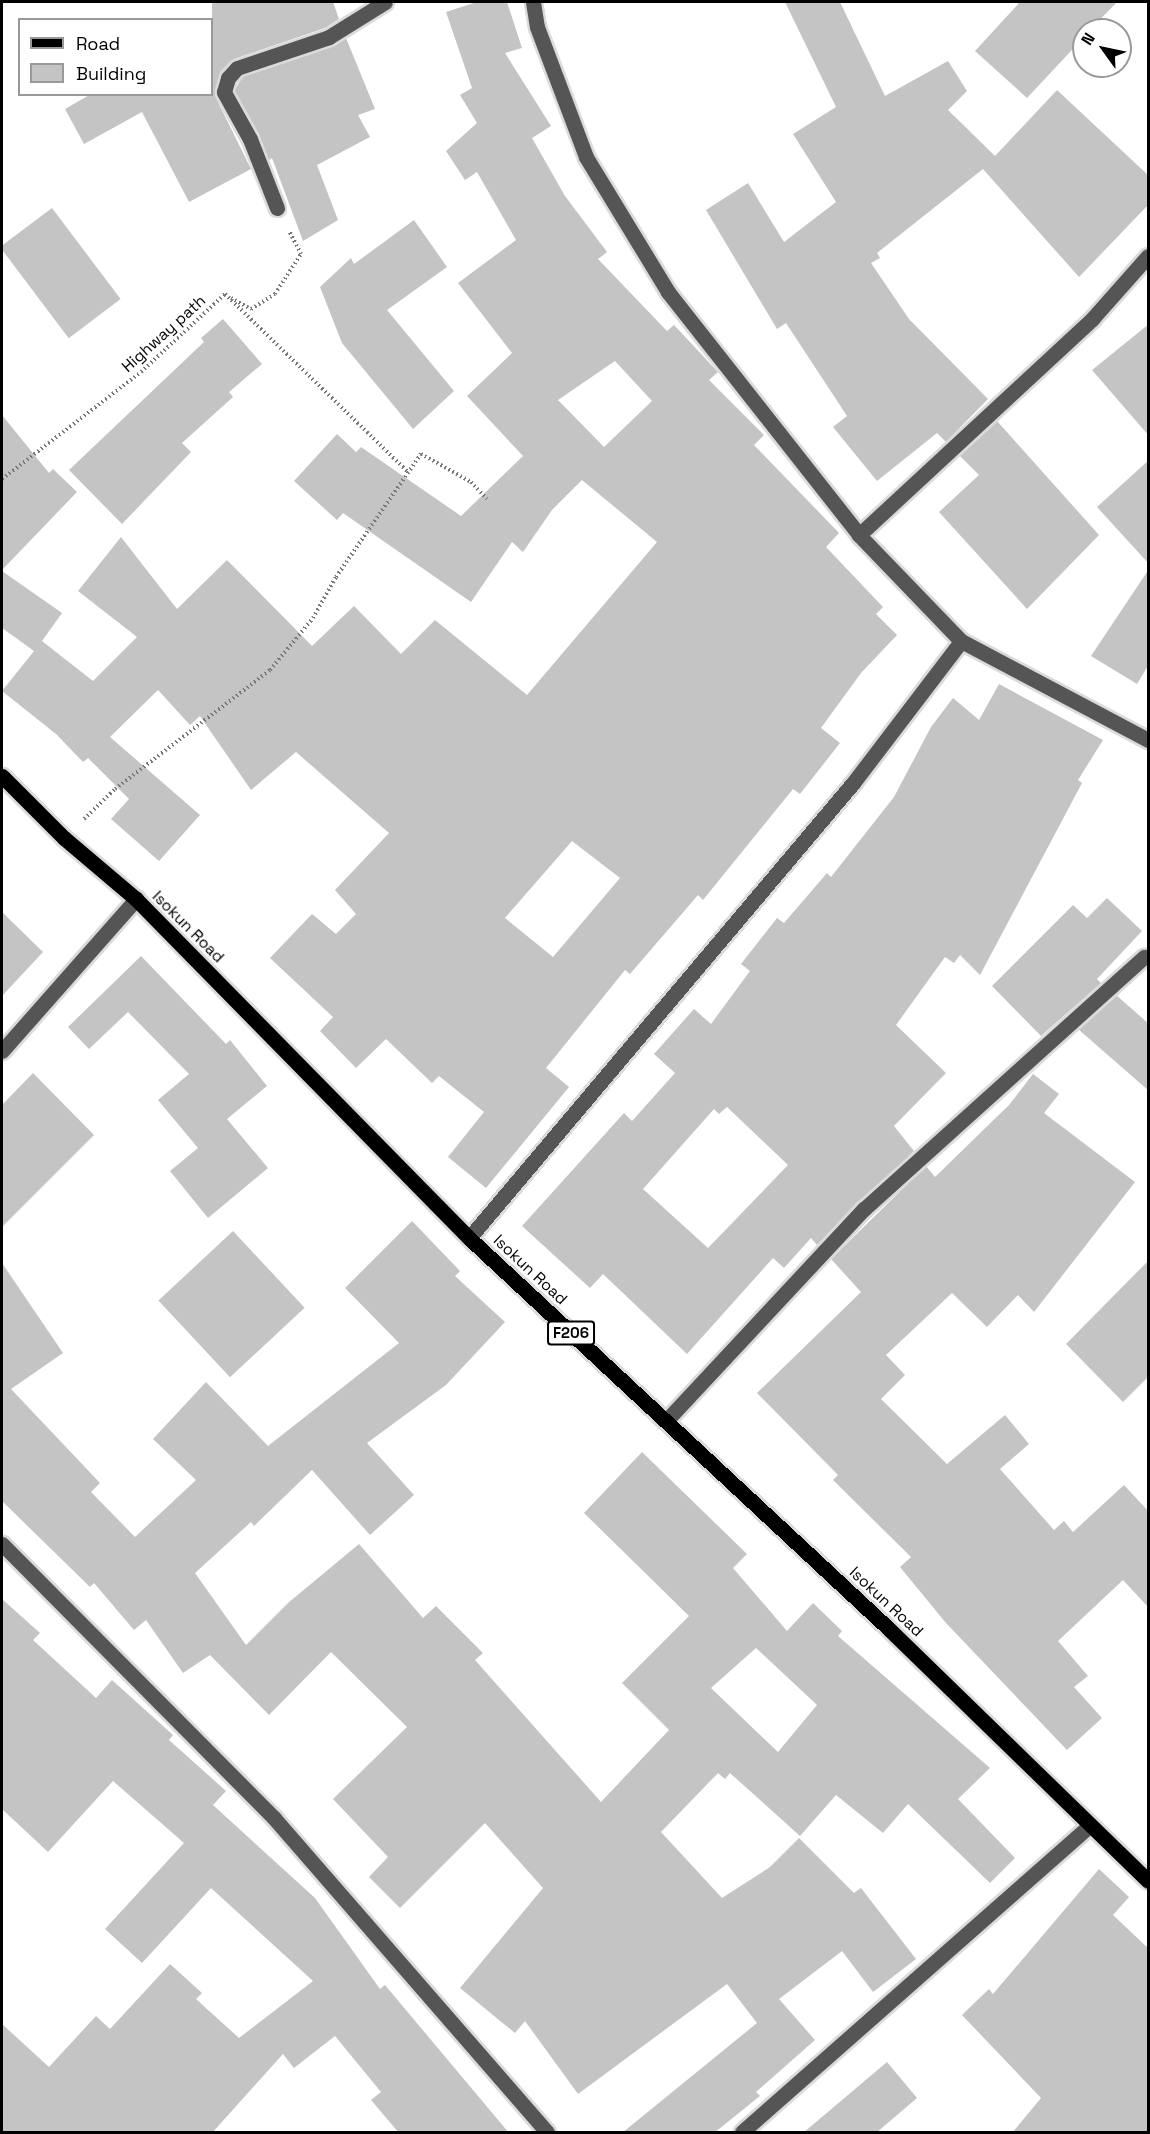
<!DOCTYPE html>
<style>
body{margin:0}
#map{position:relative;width:1150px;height:2134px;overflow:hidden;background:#fff;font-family:"Space Grotesk",sans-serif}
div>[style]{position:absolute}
.building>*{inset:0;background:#c4c4c4;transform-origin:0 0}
.path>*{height:4px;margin-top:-2px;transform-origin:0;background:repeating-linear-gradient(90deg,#777 0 1.5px,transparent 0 4.5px)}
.roads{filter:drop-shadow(2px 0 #dbdbdb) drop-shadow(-2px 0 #dbdbdb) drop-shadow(0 2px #dbdbdb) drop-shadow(0 -2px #dbdbdb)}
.minor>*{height:15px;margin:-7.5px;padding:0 7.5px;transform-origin:7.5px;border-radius:7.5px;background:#555}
.major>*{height:15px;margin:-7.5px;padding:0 7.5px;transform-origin:7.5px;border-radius:7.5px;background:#000}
span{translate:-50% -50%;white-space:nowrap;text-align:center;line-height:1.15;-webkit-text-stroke:4.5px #fff;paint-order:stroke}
.shield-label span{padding:2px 4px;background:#fff;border:2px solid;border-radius:4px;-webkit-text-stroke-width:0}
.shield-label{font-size:15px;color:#000;font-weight:700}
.street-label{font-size:16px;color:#000}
.frame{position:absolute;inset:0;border:3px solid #000;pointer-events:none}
.legend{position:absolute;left:18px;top:18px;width:195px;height:78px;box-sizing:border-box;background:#fff;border:2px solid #999;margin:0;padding:8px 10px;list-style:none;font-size:18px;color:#000}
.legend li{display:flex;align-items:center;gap:12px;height:30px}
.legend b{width:30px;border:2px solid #999}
.north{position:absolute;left:1072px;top:18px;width:60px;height:60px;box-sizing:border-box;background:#fff;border:2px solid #999;border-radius:50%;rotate:303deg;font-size:16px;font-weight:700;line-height:24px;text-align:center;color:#000}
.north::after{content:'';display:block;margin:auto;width:21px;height:27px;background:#000;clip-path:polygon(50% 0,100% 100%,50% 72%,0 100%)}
</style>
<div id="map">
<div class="building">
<i style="clip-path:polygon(212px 2px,333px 2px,339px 19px,325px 28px,234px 59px,221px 71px,215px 96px,251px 169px,189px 202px,142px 112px,84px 144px,65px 109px,91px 94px,212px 94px)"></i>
<i style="clip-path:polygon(evenodd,477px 2px,507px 2px,522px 48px,505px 53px,551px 126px,532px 138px,565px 196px,607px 252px,598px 259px,667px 331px,674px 325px,718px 372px,709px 380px,764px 435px,754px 445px,839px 533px,826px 547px,883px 607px,876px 614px,897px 635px,861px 673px,821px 728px,840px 743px,800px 794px,793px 789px,703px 900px,698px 895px,630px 974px,625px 970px,546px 1068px,569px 1087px,486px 1188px,448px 1157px,484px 1112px,439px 1076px,432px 1083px,386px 1039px,356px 1068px,320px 1031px,333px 1017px,270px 958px,312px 914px,336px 934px,356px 914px,335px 890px,389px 833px,296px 752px,251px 790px,200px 716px,190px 725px,158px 690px,110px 737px,200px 815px,159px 861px,111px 819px,129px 799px,88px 758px,83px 762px,56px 734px,2px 691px,34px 651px,2px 628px,2px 571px,62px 613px,42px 641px,93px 681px,137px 637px,78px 591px,121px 537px,177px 609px,227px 560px,312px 646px,354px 606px,401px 654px,435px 620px,527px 695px,657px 542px,582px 480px,552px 510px,523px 552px,512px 542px,471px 602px,343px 513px,337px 520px,294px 481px,337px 434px,356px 452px,361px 447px,461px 516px,523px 456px,467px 396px,512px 353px,458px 283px,516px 240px,477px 172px,465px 180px,446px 151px,477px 123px,460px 95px,472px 88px,446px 12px,477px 2px,615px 361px,652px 401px,604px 447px,558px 400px,615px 361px,477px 2px,572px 841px,620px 878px,553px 957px,505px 918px,572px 841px)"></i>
<i style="clip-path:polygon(785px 2px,840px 2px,885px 96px,948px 61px,967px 91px,948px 110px,995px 156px,1057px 90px,1149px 176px,1149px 204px,1079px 277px,983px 169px,877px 253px,880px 258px,871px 263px,909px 319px,988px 399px,946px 442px,937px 433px,877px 481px,833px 427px,847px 416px,786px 323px,777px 329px,706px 210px,748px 183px,784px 242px,836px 202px,793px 134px,836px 107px)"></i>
<i style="clip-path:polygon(1020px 2px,1117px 2px,1090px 30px,1084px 30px,1084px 37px,1027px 98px,975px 51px)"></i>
<i style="clip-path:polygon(346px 38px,375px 109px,358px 115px,370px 137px,317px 165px,338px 220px,303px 241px,272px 158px,269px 160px,234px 91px,243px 76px,332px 46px)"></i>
<i style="left:52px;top:208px;width:114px;height:65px;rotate:53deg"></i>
<i style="clip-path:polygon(414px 220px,447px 267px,387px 310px,454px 391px,413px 429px,342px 343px,320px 287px,351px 258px,354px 264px)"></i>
<i style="clip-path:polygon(223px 319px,262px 364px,229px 392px,233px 397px,182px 443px,191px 452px,122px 524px,69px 470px,204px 342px,201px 338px)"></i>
<i style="clip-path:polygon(1149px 324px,1149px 436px,1092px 370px)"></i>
<i style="clip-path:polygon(2px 415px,49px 473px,53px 469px,77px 492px,2px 570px)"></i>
<i style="clip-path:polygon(997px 421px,1099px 535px,1027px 609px,939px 512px,979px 475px,959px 455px)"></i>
<i style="clip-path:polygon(1149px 460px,1149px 564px,1097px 507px)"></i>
<i style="clip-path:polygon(1149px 569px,1149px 664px,1137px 684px,1091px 656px)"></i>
<i style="clip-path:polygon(evenodd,999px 684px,1103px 740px,1078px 780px,1082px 783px,980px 975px,960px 955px,954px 963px,945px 957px,896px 1025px,946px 1073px,894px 1126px,914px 1151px,817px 1245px,811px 1238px,784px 1268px,773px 1258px,687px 1354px,603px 1274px,590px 1288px,522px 1226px,624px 1113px,632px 1121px,675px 1073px,654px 1054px,694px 1009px,711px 1024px,750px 971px,741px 964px,777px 918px,784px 923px,827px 873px,831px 877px,894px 797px,931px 727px,953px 698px,979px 720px,999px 684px,727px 1107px,788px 1165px,708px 1248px,643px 1189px,714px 1109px,719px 1114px,727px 1107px)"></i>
<i style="clip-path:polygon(1107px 898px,1142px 931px,1097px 979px,1101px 983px,1041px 1036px,992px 986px,1073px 905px,1087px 918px)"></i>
<i style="clip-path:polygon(2px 912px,43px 952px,2px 996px)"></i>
<i style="clip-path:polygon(141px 956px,226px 1044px,230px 1040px,267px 1086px,227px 1119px,268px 1168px,208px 1218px,170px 1171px,198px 1148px,158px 1100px,189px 1074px,128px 1012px,89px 1049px,68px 1027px)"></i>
<i style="clip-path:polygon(1116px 995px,1149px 1024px,1149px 1091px,1078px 1029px)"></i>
<i style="clip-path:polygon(33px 1073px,94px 1135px,2px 1227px,2px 1105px)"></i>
<i style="clip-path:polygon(1033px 1074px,1059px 1094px,1044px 1113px,1135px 1182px,1034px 1312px,1018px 1295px,987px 1327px,952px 1293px,886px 1355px,905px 1375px,881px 1399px,947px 1464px,1005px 1415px,1029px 1444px,1000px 1469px,1054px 1530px,1064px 1521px,1073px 1532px,1124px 1485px,1149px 1512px,1149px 1608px,1123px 1580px,1058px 1641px,1088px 1676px,1074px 1687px,1102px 1718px,1067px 1750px,946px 1623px,900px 1567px,911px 1557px,833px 1480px,838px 1475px,757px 1393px,861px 1292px,831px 1259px,926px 1166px,935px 1177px,1009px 1105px)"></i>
<i style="clip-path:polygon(evenodd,412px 1221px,460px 1271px,455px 1276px,505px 1322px,446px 1385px,367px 1443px,414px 1495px,370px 1535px,312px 1470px,254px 1526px,251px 1522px,195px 1573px,246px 1645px,288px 1603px,359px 1544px,423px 1618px,436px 1606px,483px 1653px,475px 1660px,601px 1802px,669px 1730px,622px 1683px,689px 1616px,584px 1513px,642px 1452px,747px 1554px,733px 1568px,787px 1631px,813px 1603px,842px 1631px,838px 1636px,990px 1768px,958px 1799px,1015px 1858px,990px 1883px,908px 1804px,883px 1833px,836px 1795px,800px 1836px,730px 1773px,725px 1779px,718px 1773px,661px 1832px,722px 1898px,770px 1867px,799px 1838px,854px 1893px,861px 1888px,916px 1959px,873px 1992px,842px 1951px,779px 1999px,815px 2040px,756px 2092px,760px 2096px,714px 2133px,622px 2133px,757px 2023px,727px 1984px,578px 2094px,525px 2021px,515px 2033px,460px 1988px,543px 1888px,485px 1823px,400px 1908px,369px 1877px,388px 1857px,333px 1799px,407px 1727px,331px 1652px,269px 1715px,210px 1655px,183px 1673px,146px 1620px,134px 1630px,94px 1583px,90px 1587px,2px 1501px,2px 1263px,63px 1353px,11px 1389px,100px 1483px,91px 1492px,135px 1537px,196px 1480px,153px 1439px,206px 1382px,268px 1446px,399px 1343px,345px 1288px,412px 1221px,756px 1648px,817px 1705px,778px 1752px,711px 1688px,756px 1648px)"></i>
<i style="left:233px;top:1231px;width:105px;height:102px;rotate:47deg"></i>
<i style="clip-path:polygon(1149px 1260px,1149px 1376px,1123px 1402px,1066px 1344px)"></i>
<i style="clip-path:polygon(2px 1599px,40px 1633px,33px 1640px,96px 1698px,112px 1680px,173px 1735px,169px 1740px,226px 1791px,213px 1805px,315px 1898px,380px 1989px,385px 1985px,509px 2133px,399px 2133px,371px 2100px,381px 2092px,335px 2036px,294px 2068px,283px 2054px,212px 2133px,2px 2133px,2px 2024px,49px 2067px,96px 2016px,110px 2029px,170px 1964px,202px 1993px,196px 1999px,239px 2038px,313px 1981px,211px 1888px,142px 1963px,105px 1929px,184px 1843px,113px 1781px,48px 1852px,2px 1809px)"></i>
<i style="clip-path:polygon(1099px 1869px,1129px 1897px,1113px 1915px,1149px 1949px,1149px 2133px,1012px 2133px,1041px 2098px,962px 2015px,989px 1989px,993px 1994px)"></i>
<i style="clip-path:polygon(887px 2062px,917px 2098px,876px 2133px,803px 2133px)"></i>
</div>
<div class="path">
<i style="left:225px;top:294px;width:254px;rotate:44.2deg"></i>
<i style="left:231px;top:298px;width:23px;rotate:29deg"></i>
<i style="left:251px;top:309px;width:28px;rotate:-32deg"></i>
<i style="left:275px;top:294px;width:48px;rotate:-57deg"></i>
<i style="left:301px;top:254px;width:25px;rotate:-117deg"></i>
<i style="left:2px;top:479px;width:175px;rotate:-37.6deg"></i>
<i style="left:141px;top:372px;width:115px;rotate:-42.9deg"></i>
<i style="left:84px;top:819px;width:43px;rotate:-44.1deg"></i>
<i style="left:115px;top:789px;width:195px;rotate:-37.5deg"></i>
<i style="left:270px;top:670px;width:67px;rotate:-50.4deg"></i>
<i style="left:313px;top:618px;width:47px;rotate:-60.7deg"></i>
<i style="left:336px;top:577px;width:150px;rotate:-55.4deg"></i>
<i style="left:421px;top:454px;width:57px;rotate:29.2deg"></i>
<i style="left:471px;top:482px;width:23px;rotate:47deg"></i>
</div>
<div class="roads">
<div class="minor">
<i style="left:533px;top:2px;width:25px;rotate:81deg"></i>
<i style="left:537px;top:27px;width:139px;rotate:69.3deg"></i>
<i style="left:586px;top:157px;width:158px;rotate:58.7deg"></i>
<i style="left:668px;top:292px;width:309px;rotate:51.8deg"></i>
<i style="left:859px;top:535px;width:147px;rotate:46.1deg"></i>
<i style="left:961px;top:641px;width:212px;rotate:27.9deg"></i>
<i style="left:277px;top:208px;width:74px;rotate:-111.4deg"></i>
<i style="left:250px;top:139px;width:54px;rotate:-119deg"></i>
<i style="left:224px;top:92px;width:15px;rotate:-74deg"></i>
<i style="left:228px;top:78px;width:13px;rotate:-48deg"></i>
<i style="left:237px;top:68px;width:97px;rotate:-18.6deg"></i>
<i style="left:329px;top:37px;width:66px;rotate:-32deg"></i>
<i style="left:859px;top:535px;width:318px;rotate:-42.8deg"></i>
<i style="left:1092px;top:319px;width:84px;rotate:-48.4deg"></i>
<i style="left:2px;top:1051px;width:203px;rotate:-48.6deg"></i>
<i style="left:469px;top:1238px;width:595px;rotate:-49.84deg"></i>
<i style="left:853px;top:783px;width:178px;rotate:-52.7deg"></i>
<i style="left:666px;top:1421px;width:290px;rotate:-47deg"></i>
<i style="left:864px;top:1209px;width:377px;rotate:-42deg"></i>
<i style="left:2px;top:1544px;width:386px;rotate:45.2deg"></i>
<i style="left:274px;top:1818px;width:416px;rotate:49deg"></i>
<i style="left:742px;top:2132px;width:463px;rotate:-41.4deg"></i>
</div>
<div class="major">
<i style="left:2px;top:776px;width:88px;rotate:45deg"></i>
<i style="left:64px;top:838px;width:94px;rotate:40.3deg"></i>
<i style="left:136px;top:899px;width:475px;rotate:45.5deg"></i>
<i style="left:469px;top:1238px;width:574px;rotate:42.95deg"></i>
<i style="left:889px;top:1629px;width:361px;rotate:44.2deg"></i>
</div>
</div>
<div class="shield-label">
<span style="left:571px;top:1333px">F206</span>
</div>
<div class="street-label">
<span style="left:164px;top:334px;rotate:-42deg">Highway path</span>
<span style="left:188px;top:927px;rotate:45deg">Isokun Road</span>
<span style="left:530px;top:1270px;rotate:43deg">Isokun Road</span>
<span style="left:886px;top:1602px;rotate:43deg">Isokun Road</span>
</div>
<div class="frame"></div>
<ul class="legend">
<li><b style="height:8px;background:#000"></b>Road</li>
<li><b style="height:16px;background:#c4c4c4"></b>Building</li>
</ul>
<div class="north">N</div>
</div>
